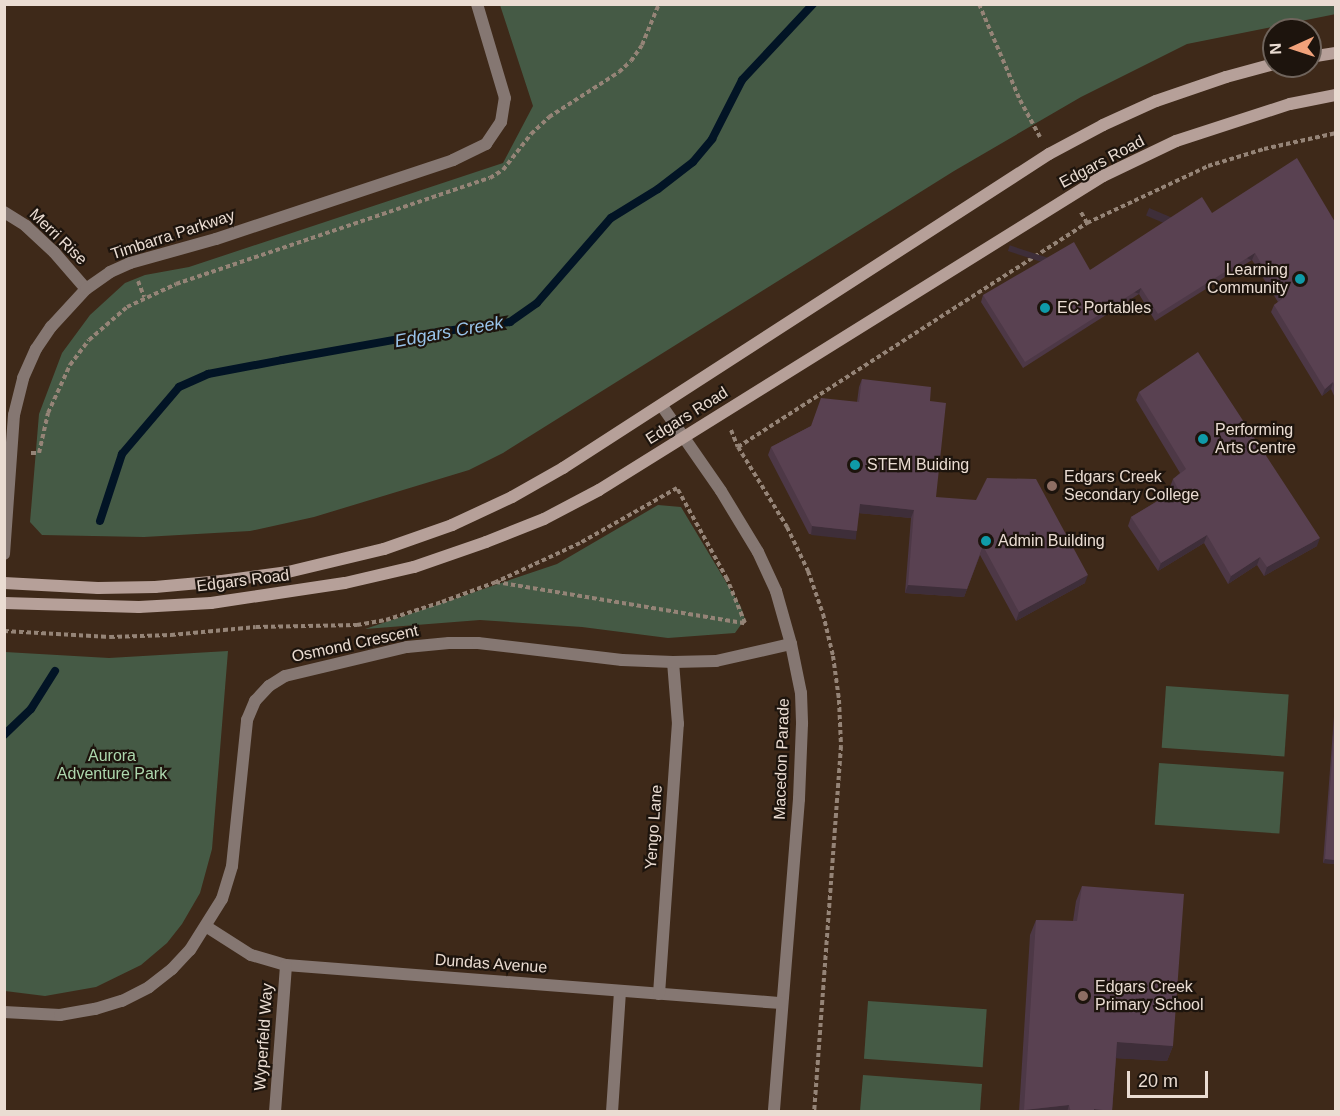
<!DOCTYPE html>
<style>
body{margin:0}
#map{position:relative;width:1340px;height:1116px;overflow:hidden;background:#3e2919;font-family:Helvetica,sans-serif}
div>[style]{position:absolute}
.green>*{inset:0;background:#455a45;transform-origin:0 0}
.stream>*{height:8px;margin:-4px;padding:0 4px;transform-origin:4px;border-radius:4px;background:#021425}
.path>*{height:4px;margin-top:-2px;transform-origin:0;background:repeating-linear-gradient(90deg,#958477 0 4.5px,transparent 0 7.5px)}
.street>*{height:12px;margin:-6px;padding:0 6px;transform-origin:6px;border-radius:6px;background:#857772}
.secondary>*{height:12px;margin:-6px;padding:0 6px;transform-origin:6px;border-radius:6px;background:#b6a099}
.wall>*{inset:0;background:#4d3846}
.shaded-wall>*{inset:0;background:#3e2e39;transform-origin:0 0}
.building>*{inset:0;background:#594151}
.dots>*{width:16px;height:16px;translate:-50% -50%;box-sizing:border-box;border:3px solid #1d140d;border-radius:50%}
span{translate:-50% -50%;white-space:nowrap;text-align:center;line-height:1.15;-webkit-text-stroke:4.5px #1d140d;paint-order:stroke}
.street-label{font-size:16px;color:#eadcd2}
.poi-label{font-size:16px;color:#eadcd2}
.right{translate:-100% -50%;text-align:right}
.left{translate:0 -50%;text-align:left}
.park-label{font-size:16px;color:#add7ad}
.water-label{font-size:18px;color:#99c4eb;font-style:italic}
.frame{position:absolute;inset:0;border:6px solid #eadcd2;pointer-events:none}
.north{position:absolute;left:1262px;top:18px;width:60px;height:60px;box-sizing:border-box;background:#1d140d;border:2px solid #6f645c;border-radius:50%;rotate:267deg;font-size:16px;font-weight:700;line-height:24px;text-align:center;color:#eadcd2}
.north::after{content:'';display:block;margin:auto;width:21px;height:27px;background:#f1a27b;clip-path:polygon(50% 0,100% 100%,50% 72%,0 100%)}
.scale{position:absolute;left:1127px;top:1071px;width:81px;height:27px;box-sizing:border-box;border:3px solid #eadcd2;border-top:0;padding-left:8px;font-size:18px;line-height:21px;white-space:nowrap;color:#eadcd2;-webkit-text-stroke:4px #1d140d;paint-order:stroke}
</style>
<div id="map">
<div class="green">
<i style="clip-path:polygon(500px 5px,1335px 4px,1336px 14px,1187px 44px,1081px 97px,954px 171px,503px 453px,469px 470px,314px 517px,250px 531px,144px 537px,42px 535px,30px 522px,39px 414px,62px 353px,90px 315px,125px 283px,145px 275px,189px 267px,503px 163px,533px 106px)"></i>
<i style="clip-path:polygon(658px 505px,681px 507px,741px 607px,745px 619px,735px 633px,668px 638px,582px 627px,480px 620px,365px 629px,557px 564px)"></i>
<i style="clip-path:polygon(228px 651px,212px 849px,200px 893px,182px 924px,167px 943px,141px 965px,96px 987px,45px 996px,5px 991px,5px 652px,109px 658px)"></i>
<i style="left:1166px;top:686px;width:123px;height:62px;rotate:4deg"></i>
<i style="left:1159px;top:763px;width:125px;height:62px;rotate:4deg"></i>
<i style="left:868px;top:1001px;width:119px;height:58px;rotate:4deg"></i>
<i style="clip-path:polygon(863px 1075px,982px 1084px,980px 1111px,860px 1111px)"></i>
</div>
<div class="stream">
<i style="left:100px;top:521px;width:71px;rotate:-71.8deg"></i>
<i style="left:122px;top:454px;width:88px;rotate:-49.6deg"></i>
<i style="left:179px;top:387px;width:32px;rotate:-24deg"></i>
<i style="left:208px;top:374px;width:75px;rotate:-10.7deg"></i>
<i style="left:282px;top:360px;width:152px;rotate:-10.2deg"></i>
<i style="left:432px;top:333px;width:79px;rotate:-8deg"></i>
<i style="left:510px;top:322px;width:33px;rotate:-35deg"></i>
<i style="left:537px;top:303px;width:113px;rotate:-49deg"></i>
<i style="left:611px;top:218px;width:55px;rotate:-31.7deg"></i>
<i style="left:658px;top:189px;width:44px;rotate:-37.6deg"></i>
<i style="left:693px;top:162px;width:30px;rotate:-50deg"></i>
<i style="left:712px;top:139px;width:66px;rotate:-63deg"></i>
<i style="left:742px;top:80px;width:104px;rotate:-46.9deg"></i>
<i style="left:4px;top:735px;width:37px;rotate:-44deg"></i>
<i style="left:31px;top:709px;width:45px;rotate:-57.7deg"></i>
</div>
<div class="path">
<i style="left:979px;top:4px;width:104px;rotate:66.9deg"></i>
<i style="left:1020px;top:100px;width:42px;rotate:61.6deg"></i>
<i style="left:1087px;top:223px;width:134px;rotate:-25.2deg"></i>
<i style="left:1208px;top:166px;width:59px;rotate:-16.9deg"></i>
<i style="left:1264px;top:149px;width:74px;rotate:-12.5deg"></i>
<i style="left:138px;top:281px;width:17px;rotate:69deg"></i>
<i style="left:731px;top:430px;width:18px;rotate:68deg"></i>
<i style="left:738px;top:447px;width:94px;rotate:58.5deg"></i>
<i style="left:787px;top:527px;width:49px;rotate:64.5deg"></i>
<i style="left:808px;top:571px;width:46px;rotate:70.8deg"></i>
<i style="left:823px;top:614px;width:43px;rotate:76.6deg"></i>
<i style="left:833px;top:656px;width:44px;rotate:82.2deg"></i>
<i style="left:839px;top:700px;width:46px;rotate:87.5deg"></i>
<i style="left:841px;top:746px;width:367px;rotate:94.2deg"></i>
<i style="left:738px;top:447px;width:415px;rotate:-32.7deg"></i>
<i style="left:1087px;top:223px;width:13px;rotate:-119deg"></i>
<i style="left:31px;top:453px;width:8px"></i>
<i style="left:39px;top:453px;width:41px;rotate:-77.3deg"></i>
<i style="left:48px;top:413px;width:53px;rotate:-65.4deg"></i>
<i style="left:70px;top:365px;width:31px;rotate:-53deg"></i>
<i style="left:89px;top:340px;width:50px;rotate:-41deg"></i>
<i style="left:127px;top:307px;width:54px;rotate:-25.1deg"></i>
<i style="left:176px;top:284px;width:331px;rotate:-18.7deg"></i>
<i style="left:490px;top:178px;width:15px;rotate:-32deg"></i>
<i style="left:503px;top:170px;width:46px;rotate:-52.1deg"></i>
<i style="left:531px;top:134px;width:25px;rotate:-43deg"></i>
<i style="left:549px;top:117px;width:83px;rotate:-32.7deg"></i>
<i style="left:619px;top:72px;width:16px;rotate:-43deg"></i>
<i style="left:631px;top:61px;width:19px;rotate:-55deg"></i>
<i style="left:642px;top:45px;width:44px;rotate:-67.5deg"></i>
<i style="left:4px;top:631px;width:106px;rotate:3.2deg"></i>
<i style="left:110px;top:637px;width:61px;rotate:-1.9deg"></i>
<i style="left:171px;top:635px;width:85px;rotate:-5.4deg"></i>
<i style="left:256px;top:627px;width:101px;rotate:-1.1deg"></i>
<i style="left:357px;top:625px;width:29px;rotate:-10deg"></i>
<i style="left:386px;top:620px;width:59px;rotate:-17.8deg"></i>
<i style="left:442px;top:602px;width:58px;rotate:-20.3deg"></i>
<i style="left:496px;top:582px;width:252px;rotate:9.4deg"></i>
<i style="left:745px;top:623px;width:48px;rotate:-112.2deg"></i>
<i style="left:727px;top:579px;width:104px;rotate:-118.8deg"></i>
<i style="left:677px;top:488px;width:112px;rotate:150.4deg"></i>
<i style="left:580px;top:543px;width:93px;rotate:155.1deg"></i>
</div>
<div class="street">
<i style="left:4px;top:212px;width:26px;rotate:32deg"></i>
<i style="left:26px;top:226px;width:38px;rotate:43deg"></i>
<i style="left:54px;top:252px;width:49px;rotate:49.1deg"></i>
<i style="left:662px;top:406px;width:103px;rotate:55.2deg"></i>
<i style="left:721px;top:491px;width:71px;rotate:58.8deg"></i>
<i style="left:758px;top:552px;width:43px;rotate:65.2deg"></i>
<i style="left:776px;top:591px;width:55px;rotate:74.2deg"></i>
<i style="left:791px;top:644px;width:50px;rotate:78.5deg"></i>
<i style="left:801px;top:693px;width:31px;rotate:88deg"></i>
<i style="left:802px;top:724px;width:75px;rotate:92.3deg"></i>
<i style="left:799px;top:799px;width:314px;rotate:94.6deg"></i>
<i style="left:4px;top:554px;width:139px;rotate:-85.9deg"></i>
<i style="left:14px;top:415px;width:38px;rotate:-76deg"></i>
<i style="left:23px;top:378px;width:32px;rotate:-66deg"></i>
<i style="left:36px;top:349px;width:27px;rotate:-56deg"></i>
<i style="left:51px;top:327px;width:52px;rotate:-47.4deg"></i>
<i style="left:86px;top:289px;width:29px;rotate:-35deg"></i>
<i style="left:110px;top:272px;width:22px;rotate:-24deg"></i>
<i style="left:130px;top:263px;width:89px;rotate:-15.6deg"></i>
<i style="left:216px;top:239px;width:250px;rotate:-18.4deg"></i>
<i style="left:453px;top:160px;width:37px;rotate:-26deg"></i>
<i style="left:486px;top:144px;width:27px;rotate:-56deg"></i>
<i style="left:501px;top:122px;width:24px;rotate:-81deg"></i>
<i style="left:505px;top:98px;width:98px;rotate:-106.6deg"></i>
<i style="left:207px;top:927px;width:52px;rotate:32.5deg"></i>
<i style="left:251px;top:955px;width:36px;rotate:16deg"></i>
<i style="left:286px;top:965px;width:497px;rotate:4.4deg"></i>
<i style="left:659px;top:994px;width:271px;rotate:-86deg"></i>
<i style="left:678px;top:724px;width:62px;rotate:-94.6deg"></i>
<i style="left:4px;top:1012px;width:56px;rotate:3.1deg"></i>
<i style="left:60px;top:1015px;width:36px;rotate:-10deg"></i>
<i style="left:95px;top:1009px;width:28px;rotate:-17deg"></i>
<i style="left:122px;top:1001px;width:30px;rotate:-27deg"></i>
<i style="left:149px;top:987px;width:29px;rotate:-38deg"></i>
<i style="left:172px;top:969px;width:26px;rotate:-47deg"></i>
<i style="left:190px;top:950px;width:60px;rotate:-57.9deg"></i>
<i style="left:222px;top:899px;width:34px;rotate:-73deg"></i>
<i style="left:232px;top:866px;width:147px;rotate:-84.1deg"></i>
<i style="left:247px;top:720px;width:21px;rotate:-67deg"></i>
<i style="left:255px;top:701px;width:21px;rotate:-47deg"></i>
<i style="left:269px;top:686px;width:19px;rotate:-32deg"></i>
<i style="left:285px;top:676px;width:125px;rotate:-13.4deg"></i>
<i style="left:407px;top:647px;width:42px;rotate:-5.4deg"></i>
<i style="left:449px;top:643px;width:29px"></i>
<i style="left:478px;top:643px;width:145px;rotate:6.7deg"></i>
<i style="left:622px;top:660px;width:51px;rotate:2.2deg"></i>
<i style="left:673px;top:662px;width:43px;rotate:-1.3deg"></i>
<i style="left:716px;top:661px;width:77px;rotate:-12.8deg"></i>
<i style="left:275px;top:1112px;width:147px;rotate:-85.7deg"></i>
<i style="left:612px;top:1112px;width:121px;rotate:-86.2deg"></i>
</div>
<div class="secondary">
<i style="left:1310px;top:57px;width:26px;rotate:-9deg"></i>
<i style="left:4px;top:583px;width:94px;rotate:3deg"></i>
<i style="left:98px;top:588px;width:57px;rotate:-1deg"></i>
<i style="left:155px;top:587px;width:67px;rotate:-5.1deg"></i>
<i style="left:222px;top:581px;width:67px;rotate:-7.8deg"></i>
<i style="left:288px;top:572px;width:99px;rotate:-13.5deg"></i>
<i style="left:384px;top:549px;width:72px;rotate:-19.4deg"></i>
<i style="left:452px;top:525px;width:66px;rotate:-25deg"></i>
<i style="left:512px;top:497px;width:59px;rotate:-29.6deg"></i>
<i style="left:563px;top:468px;width:579px;rotate:-32.87deg"></i>
<i style="left:1049px;top:154px;width:61px;rotate:-28.2deg"></i>
<i style="left:1103px;top:125px;width:58px;rotate:-24.4deg"></i>
<i style="left:1156px;top:101px;width:74px;rotate:-18.9deg"></i>
<i style="left:1226px;top:77px;width:50px;rotate:-15.2deg"></i>
<i style="left:4px;top:603px;width:135px;rotate:1.7deg"></i>
<i style="left:139px;top:607px;width:72px;rotate:-3.2deg"></i>
<i style="left:211px;top:603px;width:135px;rotate:-8.5deg"></i>
<i style="left:345px;top:583px;width:71px;rotate:-13.1deg"></i>
<i style="left:414px;top:567px;width:76px;rotate:-19.1deg"></i>
<i style="left:486px;top:542px;width:62px;rotate:-21.6deg"></i>
<i style="left:544px;top:519px;width:62px;rotate:-27.8deg"></i>
<i style="left:599px;top:490px;width:594px;rotate:-31.92deg"></i>
<i style="left:1103px;top:176px;width:81px;rotate:-25.6deg"></i>
<i style="left:1176px;top:141px;width:120px;rotate:-18deg"></i>
<i style="left:1290px;top:104px;width:47px;rotate:-11.1deg"></i>
</div>
<div class="wall">
<i style="clip-path:polygon(1212px 213px,1335px 222px,1335px 398px,1331px 389px,1322px 396px,1271px 312px,1274px 305px,1278px 302px,1252px 260px,1155px 321px,1139px 294px,1023px 368px,981px 302px,983px 295px,1090px 270px)"></i>
<i style="clip-path:polygon(862px 379px,930px 401px,936px 497px,1085px 583px,1016px 621px,980px 555px,964px 597px,905px 593px,911px 518px,859px 513px,854px 539px,809px 534px,768px 455px,771px 447px,857px 402px,859px 387px)"></i>
<i style="clip-path:polygon(1139px 392px,1317px 546px,1264px 576px,1257px 565px,1228px 584px,1204px 543px,1158px 571px,1128px 526px,1131px 517px,1172px 492px,1170px 487px,1173px 479px,1180px 473px,1136px 400px)"></i>
<i style="clip-path:polygon(1335px 703px,1335px 864px,1323px 863px)"></i>
<i style="clip-path:polygon(1082px 886px,1173px 1046px,1167px 1061px,1116px 1058px,1112px 1112px,1019px 1112px,1030px 935px,1036px 920px,1073px 921px,1076px 901px)"></i>
</div>
<div class="shaded-wall">
<i style="left:1255px;top:253px;width:8px;height:115px;rotate:113deg"></i>
<i style="left:1141px;top:288px;width:6px;height:138px;rotate:108deg"></i>
<i style="clip-path:polygon(1333px 382px,1331px 389px,1322px 396px,1325px 389px)"></i>
<i style="clip-path:polygon(860px 504px,914px 510px,911px 518px,857px 513px)"></i>
<i style="left:812px;top:526px;width:45px;height:9px;rotate:6deg"></i>
<i style="clip-path:polygon(1207px 535px,1204px 543px,1158px 571px,1161px 563px)"></i>
<i style="clip-path:polygon(1320px 538px,1317px 546px,1264px 576px,1267px 567px)"></i>
<i style="clip-path:polygon(983px 546px,964px 597px,905px 593px,908px 585px)"></i>
<i style="clip-path:polygon(1260px 557px,1257px 565px,1228px 584px,1231px 576px)"></i>
<i style="clip-path:polygon(1088px 575px,1085px 583px,1016px 621px,1019px 612px)"></i>
<i style="clip-path:polygon(1325px 859px,1335px 860px,1335px 864px,1323px 863px)"></i>
<i style="clip-path:polygon(1117px 1042px,1173px 1046px,1167px 1061px,1111px 1058px)"></i>
<i style="clip-path:polygon(1069px 1105px,1067px 1112px,1023px 1112px,1024px 1110px)"></i>
<i style="clip-path:polygon(1094px 1109px,1112px 1112px,1093px 1112px)"></i>
</div>
<div class="building">
<i style="clip-path:polygon(1297px 158px,1335px 222px,1335px 386px,1333px 382px,1325px 389px,1274px 305px,1282px 299px,1255px 253px,1158px 314px,1141px 288px,1025px 362px,983px 295px,1074px 242px,1090px 270px,1202px 197px,1212px 213px)"></i>
<i style="clip-path:polygon(1198px 352px,1320px 538px,1267px 567px,1260px 557px,1231px 576px,1207px 535px,1161px 563px,1131px 517px,1178px 489px,1173px 479px,1186px 469px,1139px 392px)"></i>
<i style="clip-path:polygon(862px 379px,931px 387px,930px 401px,946px 403px,936px 497px,976px 500px,987px 478px,1036px 479px,1088px 575px,1019px 612px,983px 546px,967px 589px,908px 585px,914px 510px,860px 504px,857px 531px,812px 526px,771px 447px,811px 426px,821px 398px,859px 402px)"></i>
<i style="clip-path:polygon(1335px 718px,1335px 860px,1325px 859px)"></i>
<i style="clip-path:polygon(1082px 886px,1184px 894px,1173px 1046px,1117px 1042px,1112px 1111px,1094px 1109px,1094px 1112px,1071px 1112px,1069px 1105px,1024px 1110px,1036px 920px,1077px 921px)"></i>
</div>
<div class="dots">
<i style="left:1300px;top:279px;background:#0f9aa8"></i>
<i style="left:1045px;top:308px;background:#0f9aa8"></i>
<i style="left:1203px;top:439px;background:#0f9aa8"></i>
<i style="left:855px;top:465px;background:#0f9aa8"></i>
<i style="left:1052px;top:486px;background:#8d6e63"></i>
<i style="left:986px;top:541px;background:#0f9aa8"></i>
<i style="left:1083px;top:996px;background:#8d6e63"></i>
</div>
<div class="street-label">
<span style="left:1102px;top:162px;rotate:-28deg">Edgars Road</span>
<span style="left:173px;top:235px;rotate:-18deg">Timbarra Parkway</span>
<span style="left:58px;top:237px;rotate:44deg">Merri Rise</span>
<span style="left:687px;top:416px;rotate:-32deg">Edgars Road</span>
<span style="left:243px;top:581px;rotate:-7deg">Edgars Road</span>
<span style="left:355px;top:644px;rotate:-12deg">Osmond Crescent</span>
<span style="left:782px;top:759px;rotate:-88deg">Macedon Parade</span>
<span style="left:654px;top:827px;rotate:-86deg">Yengo Lane</span>
<span style="left:491px;top:964px;rotate:4deg">Dundas Avenue</span>
<span style="left:264px;top:1037px;rotate:-86deg">Wyperfeld Way</span>
</div>
<div class="poi-label">
<span class="right" style="left:1288px;top:279px">Learning<br>Community</span>
<span class="left" style="left:1057px;top:308px">EC Portables</span>
<span class="left" style="left:1215px;top:439px">Performing<br>Arts Centre</span>
<span class="left" style="left:867px;top:465px">STEM Buiding</span>
<span class="left" style="left:1064px;top:486px">Edgars Creek<br>Secondary College</span>
<span class="left" style="left:998px;top:541px">Admin Building</span>
<span class="left" style="left:1095px;top:996px">Edgars Creek<br>Primary School</span>
</div>
<div class="park-label">
<span style="left:112px;top:765px">Aurora<br>Adventure Park</span>
</div>
<div class="water-label">
<span style="left:449px;top:332px;rotate:-10deg">Edgars Creek</span>
</div>
<div class="frame"></div>
<div class="north">N</div>
<div class="scale">20 m</div>
</div>
